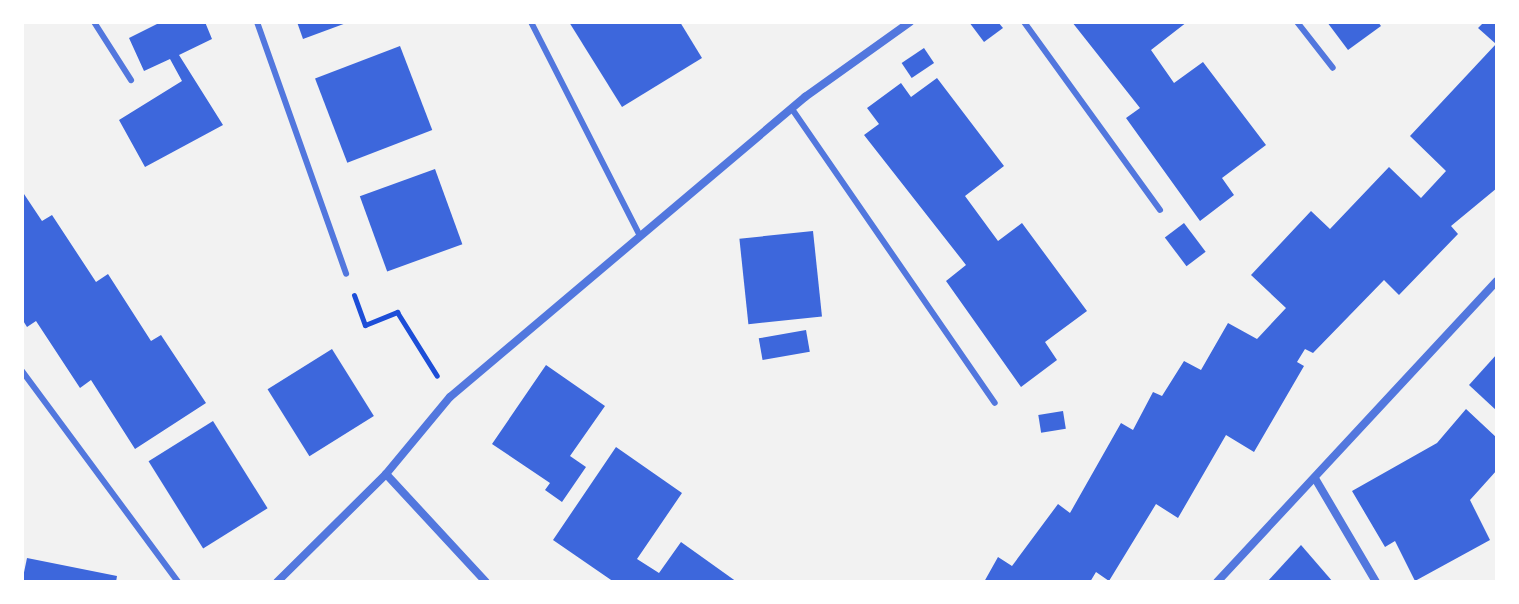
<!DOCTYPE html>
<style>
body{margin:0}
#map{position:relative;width:1519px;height:604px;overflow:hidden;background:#f2f2f2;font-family:"Space Grotesk",sans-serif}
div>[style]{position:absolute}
.building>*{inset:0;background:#3d67dc;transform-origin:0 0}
.path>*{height:5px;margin:-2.5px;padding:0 2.5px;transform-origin:2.5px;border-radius:2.5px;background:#1d4ed8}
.service>*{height:6px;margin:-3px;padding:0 3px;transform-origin:3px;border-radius:3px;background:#5277de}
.minor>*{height:8px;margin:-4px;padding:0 4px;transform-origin:4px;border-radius:4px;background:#5277de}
span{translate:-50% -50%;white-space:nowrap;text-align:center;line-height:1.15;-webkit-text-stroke:8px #fff;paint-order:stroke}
.frame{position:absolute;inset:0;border:24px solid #fff;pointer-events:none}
</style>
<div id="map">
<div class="building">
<i style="clip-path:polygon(161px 22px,205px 22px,212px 39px,179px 55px,223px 125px,145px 167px,119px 120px,182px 81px,170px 59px,144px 71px,129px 38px)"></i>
<i style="clip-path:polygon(297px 22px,349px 22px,303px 39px)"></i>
<i style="clip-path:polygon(569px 22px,680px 22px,702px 58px,622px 107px)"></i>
<i style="clip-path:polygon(969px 22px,998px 22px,1003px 28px,984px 42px)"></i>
<i style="clip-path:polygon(1072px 22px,1187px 22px,1151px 50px,1174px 83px,1203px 62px,1266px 145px,1222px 178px,1234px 195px,1200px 221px,1126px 118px,1140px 108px)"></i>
<i style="clip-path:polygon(1327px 22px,1378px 22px,1381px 26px,1348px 50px)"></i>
<i style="clip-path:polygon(1484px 22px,1497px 22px,1497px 188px,1451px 226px,1458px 234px,1399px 295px,1384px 280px,1313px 353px,1305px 349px,1297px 362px,1304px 366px,1254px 452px,1226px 435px,1178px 518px,1156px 504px,1109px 581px,1096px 572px,1090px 582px,984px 582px,998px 557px,1012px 566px,1058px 504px,1070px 513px,1121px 423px,1133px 430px,1153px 392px,1162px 396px,1184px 361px,1201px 370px,1228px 323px,1257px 339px,1286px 308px,1251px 275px,1311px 211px,1330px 229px,1389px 167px,1421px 198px,1446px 171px,1410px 136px,1496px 44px,1478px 28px)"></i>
<i style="left:400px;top:46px;width:90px;height:91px;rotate:69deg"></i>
<i style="left:924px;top:48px;width:18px;height:27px;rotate:56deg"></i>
<i style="clip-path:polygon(937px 78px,1004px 166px,965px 196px,998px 241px,1022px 223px,1087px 311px,1045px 342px,1057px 360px,1021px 387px,946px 281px,966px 265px,864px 135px,879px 124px,867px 108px,901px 83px,911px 97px)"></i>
<i style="left:435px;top:169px;width:80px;height:80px;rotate:70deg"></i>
<i style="clip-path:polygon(22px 191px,42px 221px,52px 215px,96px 282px,108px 274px,151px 341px,161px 335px,206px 403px,135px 449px,91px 380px,80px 388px,36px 321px,27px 327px,22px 319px)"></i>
<i style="left:1184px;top:223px;width:36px;height:24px;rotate:53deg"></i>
<i style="left:813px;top:231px;width:86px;height:74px;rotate:84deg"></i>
<i style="left:806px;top:330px;width:22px;height:48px;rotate:80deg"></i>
<i style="left:332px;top:349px;width:79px;height:76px;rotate:58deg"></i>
<i style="clip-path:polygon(1497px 354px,1497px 411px,1469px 385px)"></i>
<i style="clip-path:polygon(546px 365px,605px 406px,570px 456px,586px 467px,562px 502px,545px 490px,550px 483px,492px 444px)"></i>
<i style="clip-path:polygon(1466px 409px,1497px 438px,1497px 470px,1470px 500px,1490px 540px,1415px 581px,1395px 541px,1385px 547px,1352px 491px,1437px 443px)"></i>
<i style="left:1063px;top:411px;width:18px;height:25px;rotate:81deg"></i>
<i style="left:213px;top:421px;width:103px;height:76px;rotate:58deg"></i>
<i style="clip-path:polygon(616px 447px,682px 493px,637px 559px,659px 573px,681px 542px,737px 582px,614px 582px,553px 540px)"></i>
<i style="clip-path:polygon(1301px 545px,1333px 582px,1267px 582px)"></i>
<i style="clip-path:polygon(27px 558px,117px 576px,116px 582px,22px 582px)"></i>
</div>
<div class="path">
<i style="left:354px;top:295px;width:32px;rotate:70deg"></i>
<i style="left:365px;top:325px;width:35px;rotate:-22deg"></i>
<i style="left:397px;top:312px;width:75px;rotate:58deg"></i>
</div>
<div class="service">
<i style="left:94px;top:22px;width:69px;rotate:57.5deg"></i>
<i style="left:257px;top:22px;width:267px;rotate:70.5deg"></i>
<i style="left:531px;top:22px;width:240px;rotate:63deg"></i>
<i style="left:1024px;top:22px;width:232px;rotate:54.1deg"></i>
<i style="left:1297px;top:22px;width:58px;rotate:52deg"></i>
<i style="left:792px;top:109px;width:357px;rotate:55.4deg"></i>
<i style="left:22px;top:371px;width:262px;rotate:53.5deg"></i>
</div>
<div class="minor">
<i style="left:386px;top:474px;width:147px;rotate:47.2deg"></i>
<i style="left:1316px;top:480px;width:118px;rotate:59.5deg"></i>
<i style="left:277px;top:582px;width:153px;rotate:-44.7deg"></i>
<i style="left:386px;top:474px;width:100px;rotate:-50.3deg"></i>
<i style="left:450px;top:397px;width:465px;rotate:-40.2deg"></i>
<i style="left:805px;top:97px;width:129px;rotate:-35.5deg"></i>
<i style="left:1217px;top:582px;width:411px;rotate:-47.1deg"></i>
</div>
<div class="frame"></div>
</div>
